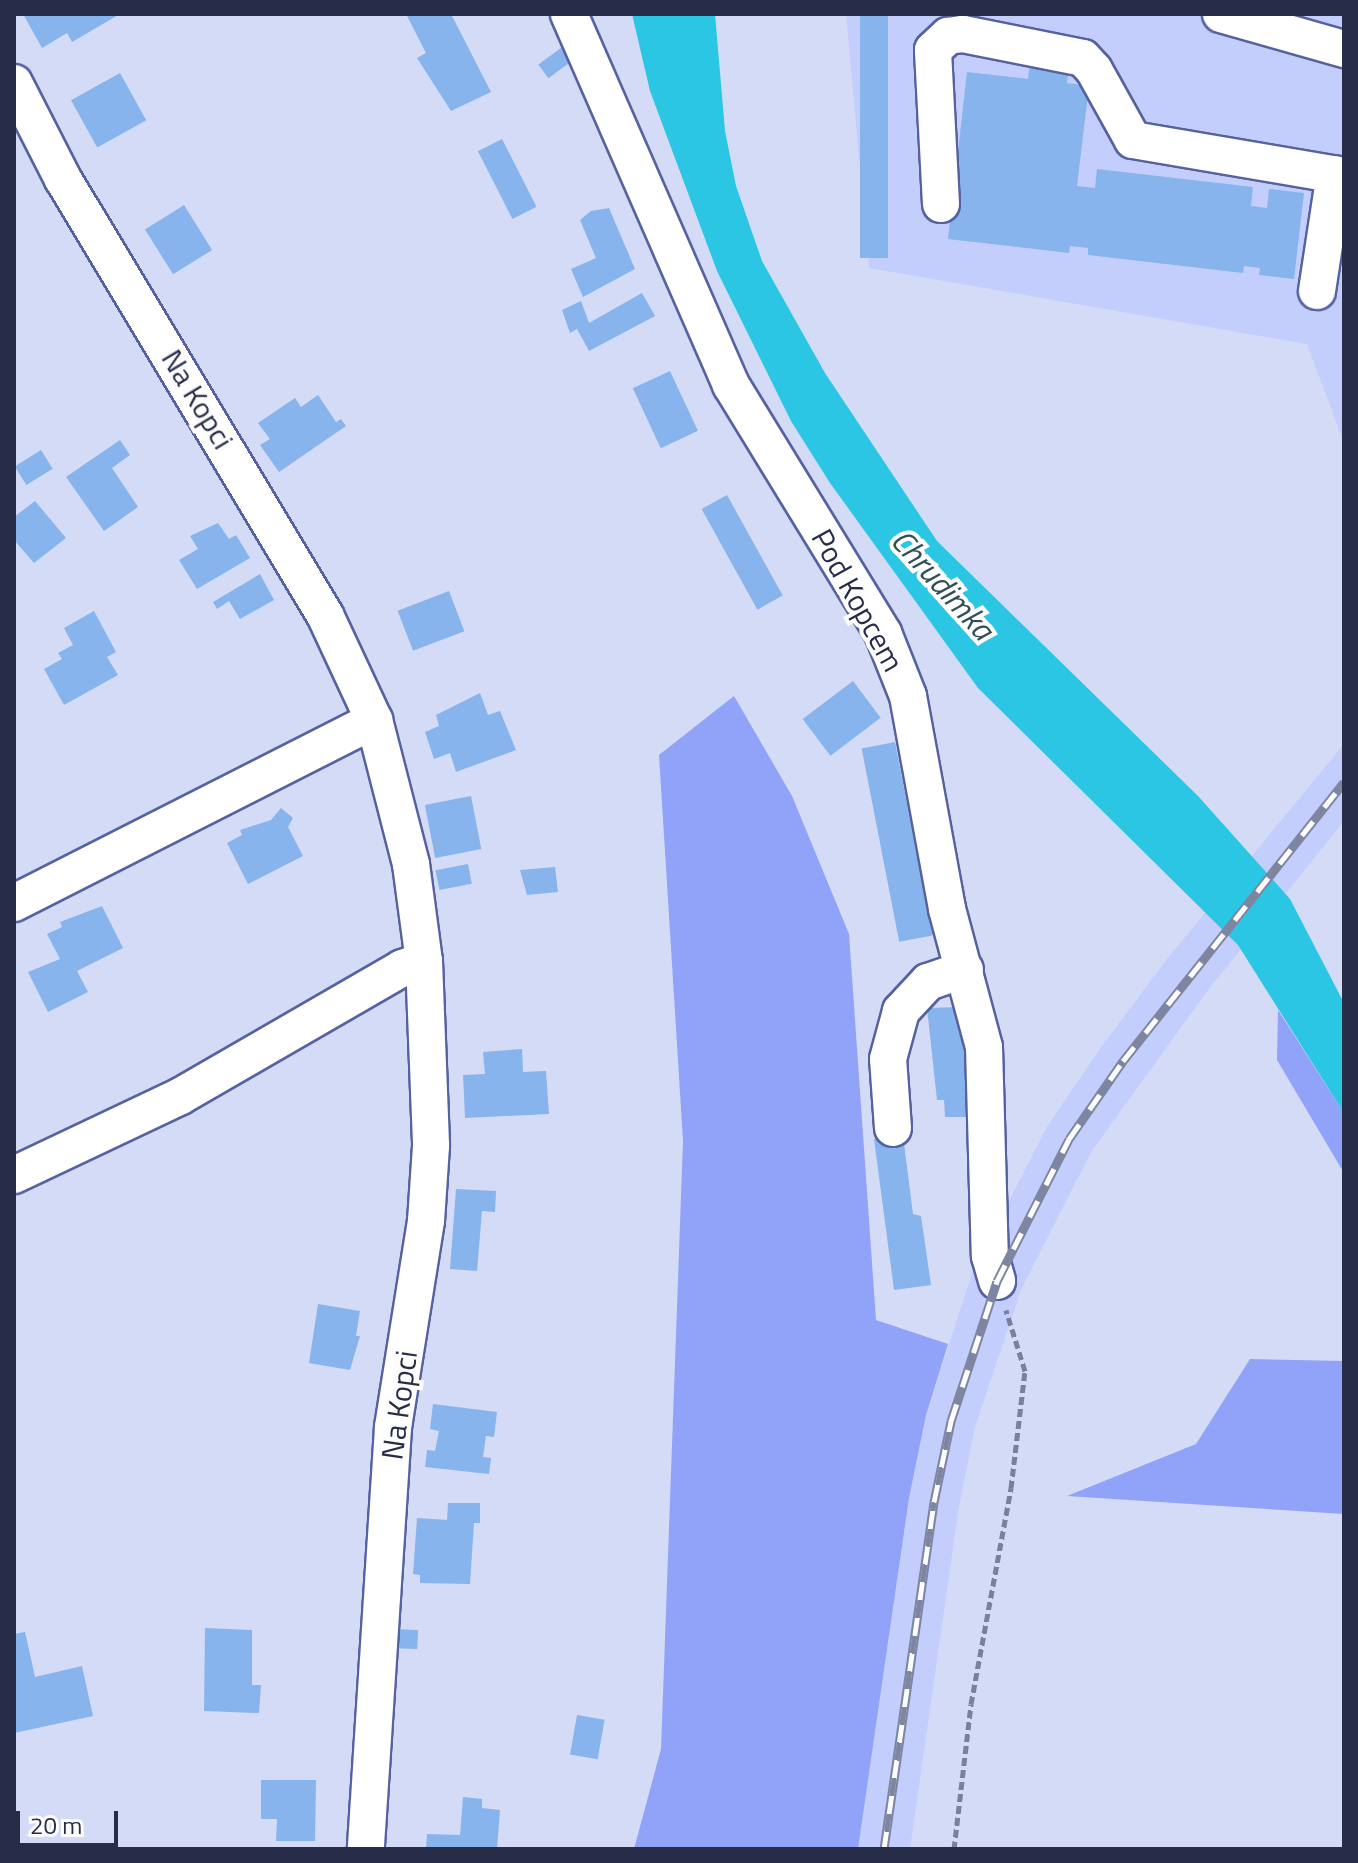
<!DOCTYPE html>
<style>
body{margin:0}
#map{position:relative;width:1358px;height:1863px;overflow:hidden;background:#d3dbf7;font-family:"Titillium Web",sans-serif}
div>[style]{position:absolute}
.built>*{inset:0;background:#c3cefc}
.forest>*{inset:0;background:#91a3f9}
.water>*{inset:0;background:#2bc6e3}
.building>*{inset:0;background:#87b4ec;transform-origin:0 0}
.path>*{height:5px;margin-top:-2.5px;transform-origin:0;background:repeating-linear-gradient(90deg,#79809c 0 8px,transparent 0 12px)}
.roads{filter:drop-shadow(2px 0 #5662a0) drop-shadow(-2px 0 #5662a0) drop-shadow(0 2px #5662a0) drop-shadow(0 -2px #5662a0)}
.minor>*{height:36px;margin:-18px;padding:0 18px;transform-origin:18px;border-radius:18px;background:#fff}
.rail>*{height:9px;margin-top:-4.5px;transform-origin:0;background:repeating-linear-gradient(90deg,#fdfdfd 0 18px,#7e85a1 0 36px);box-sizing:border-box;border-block:2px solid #7e85a1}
span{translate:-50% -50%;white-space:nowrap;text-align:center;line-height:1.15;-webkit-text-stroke:8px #fdfdfd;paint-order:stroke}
.street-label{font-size:30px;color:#272d48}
.water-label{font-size:32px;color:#314f56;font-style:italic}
.frame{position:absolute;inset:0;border:16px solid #272d48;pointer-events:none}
.scale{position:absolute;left:16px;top:1811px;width:102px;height:36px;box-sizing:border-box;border:4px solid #272d48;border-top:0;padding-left:10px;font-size:24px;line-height:28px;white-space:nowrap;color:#272d48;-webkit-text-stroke:6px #fdfdfd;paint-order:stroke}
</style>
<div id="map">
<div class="built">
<i style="clip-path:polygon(846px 14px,1344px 14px,1344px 443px,1307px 344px,869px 268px)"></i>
<i style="clip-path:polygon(1344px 744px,1344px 821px,1208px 990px,1091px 1152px,1021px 1290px,975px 1427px,959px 1506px,910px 1849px,858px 1849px,909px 1498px,926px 1414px,973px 1271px,1048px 1125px,1102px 1046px,1167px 959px)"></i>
</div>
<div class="forest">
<i style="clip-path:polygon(734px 696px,792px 796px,849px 934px,876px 1320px,948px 1344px,926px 1415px,909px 1498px,858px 1849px,634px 1849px,661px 1749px,683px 1141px,659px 755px)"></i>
<i style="clip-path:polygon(1278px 1010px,1344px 1113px,1344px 1173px,1277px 1060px)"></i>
<i style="clip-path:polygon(1250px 1359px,1344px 1361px,1344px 1514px,1067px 1496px,1196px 1444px)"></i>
</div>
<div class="water">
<i style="clip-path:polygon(632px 14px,715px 14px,725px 131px,736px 186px,762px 261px,825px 373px,937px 541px,1198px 796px,1290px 899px,1344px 1003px,1344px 1113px,1238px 945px,978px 688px,830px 483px,791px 421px,717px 271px,650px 91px)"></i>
</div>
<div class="building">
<i style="clip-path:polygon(23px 14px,120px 14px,72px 42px,67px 33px,42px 48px)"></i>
<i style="clip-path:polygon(406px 14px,451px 14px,491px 92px,451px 111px,417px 58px,426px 53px)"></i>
<i style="left:860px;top:14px;width:28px;height:244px"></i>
<i style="left:565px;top:45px;width:17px;height:33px;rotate:54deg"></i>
<i style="clip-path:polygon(1030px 63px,1069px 68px,1067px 83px,1089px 86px,1077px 186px,1095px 188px,1097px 169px,1253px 187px,1251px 206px,1267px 208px,1269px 189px,1304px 193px,1294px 279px,1259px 275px,1260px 268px,1244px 266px,1243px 273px,1088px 255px,1088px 248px,1070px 246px,1069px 253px,948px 239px,967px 72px,1028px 79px)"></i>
<i style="left:120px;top:73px;width:54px;height:56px;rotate:61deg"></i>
<i style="left:502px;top:139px;width:76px;height:27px;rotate:63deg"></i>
<i style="left:184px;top:205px;width:53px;height:46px;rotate:58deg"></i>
<i style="clip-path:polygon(609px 208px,635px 269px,583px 297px,571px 269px,596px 258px,580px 220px,591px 211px)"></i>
<i style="clip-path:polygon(642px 293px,655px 316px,589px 351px,577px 329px,570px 333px,562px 310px,581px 301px,589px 323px)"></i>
<i style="left:670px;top:371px;width:66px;height:41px;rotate:65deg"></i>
<i style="clip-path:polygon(318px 395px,336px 422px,341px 419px,346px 426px,279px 472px,260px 445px,270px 439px,258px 423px,295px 398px,301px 407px)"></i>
<i style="clip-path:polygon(120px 440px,130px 455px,112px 468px,138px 507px,104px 531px,66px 477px)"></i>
<i style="left:41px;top:450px;width:22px;height:31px;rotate:58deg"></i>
<i style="left:727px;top:495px;width:115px;height:29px;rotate:61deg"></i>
<i style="clip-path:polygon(35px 501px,66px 538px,34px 563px,14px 540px,14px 517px)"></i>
<i style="clip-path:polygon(218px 523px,229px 539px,236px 535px,250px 558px,197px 589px,179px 560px,198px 549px,190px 536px)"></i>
<i style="clip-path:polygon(260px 574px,274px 600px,240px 619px,229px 601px,217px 609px,213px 602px)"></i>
<i style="left:449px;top:591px;width:43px;height:55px;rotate:69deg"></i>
<i style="clip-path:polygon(94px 611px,116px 652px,107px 657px,118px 675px,64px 705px,44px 669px,62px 659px,58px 653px,73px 645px,64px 628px)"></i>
<i style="left:853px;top:681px;width:46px;height:63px;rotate:53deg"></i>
<i style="clip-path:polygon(480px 693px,488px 715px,500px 711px,516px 750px,456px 772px,450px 753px,434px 759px,425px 732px,439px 726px,436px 715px)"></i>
<i style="left:895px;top:742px;width:197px;height:34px;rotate:79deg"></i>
<i style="left:471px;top:796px;width:54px;height:47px;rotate:79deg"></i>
<i style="clip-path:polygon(281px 808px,293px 818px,288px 827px,303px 856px,248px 884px,227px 843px,242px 835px,240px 830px,271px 820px)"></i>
<i style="left:468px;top:864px;width:20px;height:33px;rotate:79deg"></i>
<i style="clip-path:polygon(555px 867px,558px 892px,527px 895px,520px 870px)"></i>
<i style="clip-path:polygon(102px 906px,123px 948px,77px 971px,88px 992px,48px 1012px,28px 972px,60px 959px,47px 934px,62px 927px,60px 922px)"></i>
<i style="clip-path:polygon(962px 1007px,975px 1117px,945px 1117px,944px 1100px,937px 1100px,927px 1008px)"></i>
<i style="clip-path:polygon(522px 1049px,523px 1072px,546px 1071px,549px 1114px,465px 1118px,463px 1075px,485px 1074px,483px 1052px)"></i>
<i style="clip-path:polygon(903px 1136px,913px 1214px,921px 1216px,931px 1285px,894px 1290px,874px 1139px)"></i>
<i style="clip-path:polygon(456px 1189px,496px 1191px,495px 1212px,482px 1211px,477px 1271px,450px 1269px)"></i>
<i style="clip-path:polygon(318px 1304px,360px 1311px,356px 1336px,360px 1336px,350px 1370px,309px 1363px)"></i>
<i style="clip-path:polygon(433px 1404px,497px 1412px,494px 1437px,486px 1436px,483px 1457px,491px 1458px,489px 1474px,425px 1467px,427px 1450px,435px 1451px,439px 1431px,430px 1429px)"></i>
<i style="clip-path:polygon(448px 1503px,480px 1503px,480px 1523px,474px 1523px,470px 1584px,420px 1583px,420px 1575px,413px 1574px,417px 1518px,447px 1520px)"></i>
<i style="clip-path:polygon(205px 1628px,252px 1630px,252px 1685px,261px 1685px,259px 1713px,204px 1711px)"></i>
<i style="left:389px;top:1629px;width:29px;height:19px;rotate:2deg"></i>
<i style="clip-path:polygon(25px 1632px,35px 1677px,82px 1666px,93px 1716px,14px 1733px,14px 1634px)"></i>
<i style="left:577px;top:1715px;width:28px;height:40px;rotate:10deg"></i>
<i style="clip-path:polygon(261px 1780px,316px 1780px,315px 1841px,276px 1841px,277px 1819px,261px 1819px)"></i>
<i style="clip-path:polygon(463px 1797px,482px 1799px,482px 1808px,500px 1810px,497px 1849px,426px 1849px,427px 1834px,460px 1835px)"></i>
</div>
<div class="path">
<i style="left:954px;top:1849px;width:146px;rotate:-83.3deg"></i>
<i style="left:971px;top:1704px;width:220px;rotate:-79.5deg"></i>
<i style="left:1011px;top:1488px;width:118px;rotate:-83.2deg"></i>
<i style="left:1025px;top:1371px;width:64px;rotate:-107.3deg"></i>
</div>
<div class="roads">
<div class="minor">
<i style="left:569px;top:14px;width:405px;rotate:66.4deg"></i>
<i style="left:731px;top:385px;width:291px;rotate:58.5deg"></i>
<i style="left:883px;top:633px;width:68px;rotate:68.4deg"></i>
<i style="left:908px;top:696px;width:217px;rotate:79.6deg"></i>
<i style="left:947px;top:909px;width:143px;rotate:75deg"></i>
<i style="left:984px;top:1047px;width:209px;rotate:88.4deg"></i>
<i style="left:990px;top:1256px;width:26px;rotate:74deg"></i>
<i style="left:1221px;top:14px;width:128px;rotate:15.9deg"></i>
<i style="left:14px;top:83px;width:108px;rotate:63deg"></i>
<i style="left:63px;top:179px;width:509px;rotate:59deg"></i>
<i style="left:325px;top:615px;width:116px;rotate:65deg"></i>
<i style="left:374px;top:720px;width:149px;rotate:75.6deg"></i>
<i style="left:411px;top:864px;width:98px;rotate:82.4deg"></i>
<i style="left:424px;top:961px;width:185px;rotate:87.8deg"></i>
<i style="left:431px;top:1146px;width:75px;rotate:93.8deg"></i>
<i style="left:426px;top:1221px;width:210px;rotate:99.1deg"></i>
<i style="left:393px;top:1428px;width:422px;rotate:93.7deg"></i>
<i style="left:941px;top:204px;width:154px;rotate:-93deg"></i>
<i style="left:933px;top:50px;width:21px;rotate:-43deg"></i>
<i style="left:948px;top:36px;width:15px;rotate:-8deg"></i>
<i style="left:963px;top:34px;width:122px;rotate:11.3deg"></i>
<i style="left:1083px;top:58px;width:16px;rotate:47deg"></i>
<i style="left:1094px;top:70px;width:80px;rotate:60.9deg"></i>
<i style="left:1133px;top:140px;width:214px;rotate:9.7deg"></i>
<i style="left:1317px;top:291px;width:118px;rotate:-81.3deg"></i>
<i style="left:14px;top:903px;width:404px;rotate:-26.9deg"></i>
<i style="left:893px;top:1128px;width:69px;rotate:-94.1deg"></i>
<i style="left:888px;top:1059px;width:50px;rotate:-74.8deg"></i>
<i style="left:901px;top:1011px;width:40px;rotate:-47deg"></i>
<i style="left:928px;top:982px;width:39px;rotate:-19deg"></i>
<i style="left:14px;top:1175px;width:183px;rotate:-25.3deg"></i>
<i style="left:179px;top:1097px;width:258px;rotate:-30deg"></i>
<i style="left:402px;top:968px;width:23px;rotate:-18deg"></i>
</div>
</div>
<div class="rail">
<i style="left:884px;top:1849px;width:351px;rotate:-81.8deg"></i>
<i style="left:934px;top:1502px;width:83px;rotate:-78.1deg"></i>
<i style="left:951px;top:1421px;width:147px;rotate:-71.8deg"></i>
<i style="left:997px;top:1281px;width:159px;rotate:-63.1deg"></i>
<i style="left:1069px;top:1139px;width:95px;rotate:-55.3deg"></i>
<i style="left:1123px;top:1061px;width:356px;rotate:-51.6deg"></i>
</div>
<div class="street-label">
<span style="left:198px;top:399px;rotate:59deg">Na Kopci</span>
<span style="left:858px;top:600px;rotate:61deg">Pod Kopcem</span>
<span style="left:399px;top:1405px;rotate:-82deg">Na Kopci</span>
</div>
<div class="water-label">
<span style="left:943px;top:584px;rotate:48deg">Chrudimka</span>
</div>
<div class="frame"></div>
<div class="scale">20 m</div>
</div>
